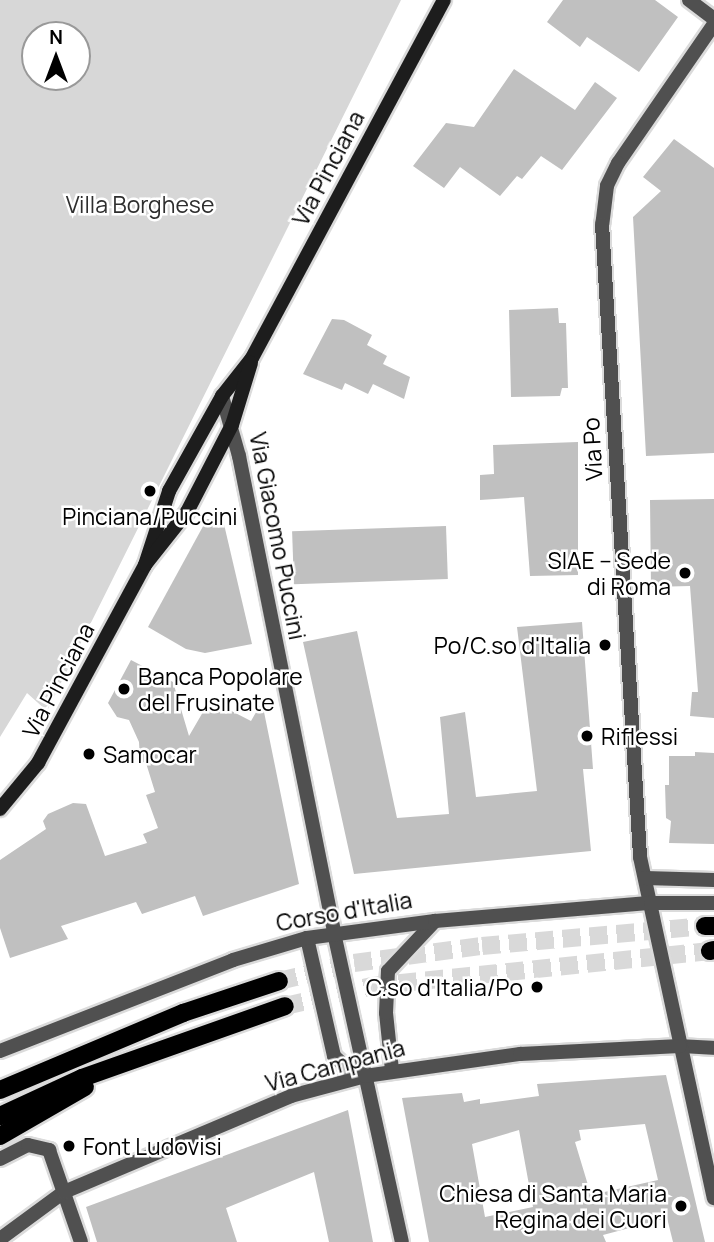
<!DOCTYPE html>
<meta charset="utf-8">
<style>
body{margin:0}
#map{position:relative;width:714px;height:1242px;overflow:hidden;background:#fff;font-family:Manrope,sans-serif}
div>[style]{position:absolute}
.green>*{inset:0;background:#d7d7d7}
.building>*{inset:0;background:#c0c0c0;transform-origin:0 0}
.primary-tunnel>*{height:18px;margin-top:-9px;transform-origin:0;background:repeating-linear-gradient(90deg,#d9d9d9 0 18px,transparent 0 27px)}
.roads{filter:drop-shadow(2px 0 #dbdbdb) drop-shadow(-2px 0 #dbdbdb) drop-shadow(0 2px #dbdbdb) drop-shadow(0 -2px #dbdbdb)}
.minor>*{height:14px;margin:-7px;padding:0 7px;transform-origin:7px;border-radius:7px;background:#505050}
.tertiary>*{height:14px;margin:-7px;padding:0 7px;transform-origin:7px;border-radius:7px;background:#505050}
.secondary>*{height:14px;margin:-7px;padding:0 7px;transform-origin:7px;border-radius:7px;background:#1d1d1d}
.primary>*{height:18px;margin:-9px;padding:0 9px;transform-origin:9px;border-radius:9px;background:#000}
.dots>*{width:19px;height:19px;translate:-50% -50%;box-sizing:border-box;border:4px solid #fff;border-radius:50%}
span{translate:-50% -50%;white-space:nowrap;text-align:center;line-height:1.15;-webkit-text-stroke:5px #fff;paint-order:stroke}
.street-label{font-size:23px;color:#000}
.park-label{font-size:23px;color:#2e2e2e}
.poi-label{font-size:23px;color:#000}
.right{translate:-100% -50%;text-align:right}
.left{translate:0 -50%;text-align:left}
.north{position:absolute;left:21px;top:21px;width:70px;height:70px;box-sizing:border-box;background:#fff;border:2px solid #999;border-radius:50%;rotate:0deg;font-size:19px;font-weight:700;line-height:28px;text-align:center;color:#000}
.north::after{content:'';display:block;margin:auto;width:24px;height:32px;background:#000;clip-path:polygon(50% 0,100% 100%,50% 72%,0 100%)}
</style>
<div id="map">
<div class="green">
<i style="clip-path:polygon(evenodd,0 0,401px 0,47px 711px,27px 693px,0 737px,0 0,77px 35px,77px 77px,35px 77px,35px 35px,77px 35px)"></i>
</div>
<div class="building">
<i style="clip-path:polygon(563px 0,655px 0,678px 17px,639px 72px,587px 37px,580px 47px,547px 22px)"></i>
<i style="clip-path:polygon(514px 69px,575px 110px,595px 82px,617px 98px,562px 170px,541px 156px,522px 179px,517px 176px,500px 196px,460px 167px,444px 188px,413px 166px,446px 123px,474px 127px)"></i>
<i style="clip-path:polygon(674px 139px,714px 168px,714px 453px,646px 456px,633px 217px,661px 191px,643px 177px)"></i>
<i style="clip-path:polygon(558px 308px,559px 323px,566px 323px,568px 388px,562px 388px,560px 396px,511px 397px,509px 310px)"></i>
<i style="clip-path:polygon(332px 319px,344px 320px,372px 335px,367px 345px,387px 356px,383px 364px,410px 377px,404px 399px,373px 384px,368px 394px,345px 383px,342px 390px,303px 374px)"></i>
<i style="clip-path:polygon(578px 442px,578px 575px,530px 576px,524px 497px,480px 500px,480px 475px,494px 474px,493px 445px)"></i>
<i style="clip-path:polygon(714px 499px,714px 718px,690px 716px,692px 692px,698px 692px,690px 586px,651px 587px,650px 500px)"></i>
<i style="clip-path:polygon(207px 519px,223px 520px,252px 644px,205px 653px,186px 649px,148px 627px)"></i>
<i style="left:446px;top:526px;width:53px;height:154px;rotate:88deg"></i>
<i style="clip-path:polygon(582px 622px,593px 769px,583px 769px,591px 851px,354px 874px,303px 642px,357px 631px,397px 818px,449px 814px,440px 717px,465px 712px,476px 797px,537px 791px,517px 627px)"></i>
<i style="clip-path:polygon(131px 660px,173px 682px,189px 736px,210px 700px,251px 721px,262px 702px,299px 884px,203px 916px,195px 896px,142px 914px,136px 902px,61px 926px,68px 939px,10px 958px,0 928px,0 860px,46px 829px,43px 821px,48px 814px,73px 803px,86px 804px,105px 856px,147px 843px,143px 834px,158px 828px,146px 795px,155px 792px,146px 763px,140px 761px,139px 742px,129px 720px,117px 717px,108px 703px)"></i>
<i style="clip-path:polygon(695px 752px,714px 753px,714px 844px,669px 843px,671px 821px,666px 818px,665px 785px,669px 785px,669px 756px,695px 756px)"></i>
<i style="clip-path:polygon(evenodd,666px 1075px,705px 1242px,673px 1242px,667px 1218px,603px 1235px,606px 1242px,429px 1242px,402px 1098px,462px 1093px,464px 1102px,480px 1099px,480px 1104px,539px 1096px,537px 1084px,666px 1075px,645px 1124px,658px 1180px,591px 1195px,575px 1142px,581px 1140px,579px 1130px,645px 1124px,666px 1075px,519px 1130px,533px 1207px,485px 1217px,472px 1144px,519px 1130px)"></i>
<i style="clip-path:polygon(348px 1110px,373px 1242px,329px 1242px,314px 1172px,226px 1208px,237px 1242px,97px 1242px,86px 1207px)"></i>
</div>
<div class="primary-tunnel">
<i style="left:279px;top:981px;width:77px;rotate:-13.5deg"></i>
<i style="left:354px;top:963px;width:129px;rotate:-7.6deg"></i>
<i style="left:482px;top:946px;width:224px;rotate:-5.1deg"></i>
<i style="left:285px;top:1006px;width:89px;rotate:-12.9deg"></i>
<i style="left:372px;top:986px;width:340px;rotate:-5.9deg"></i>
</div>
<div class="roads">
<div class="minor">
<i style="left:689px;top:0;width:31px;rotate:37deg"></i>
<i style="left:680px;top:1046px;width:34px;rotate:3deg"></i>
<i style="left:392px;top:1070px;width:57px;rotate:-96deg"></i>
<i style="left:386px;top:1013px;width:42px;rotate:-87.3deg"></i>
<i style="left:388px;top:971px;width:69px;rotate:-46.8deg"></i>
<i style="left:0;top:1159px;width:31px;rotate:-27deg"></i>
<i style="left:28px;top:1145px;width:22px;rotate:13deg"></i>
<i style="left:49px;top:1150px;width:97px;rotate:70.8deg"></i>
<i style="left:0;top:1239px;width:79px;rotate:-36.3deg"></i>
<i style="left:64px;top:1192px;width:246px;rotate:-22.9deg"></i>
<i style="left:291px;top:1096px;width:77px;rotate:-15.1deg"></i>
</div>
<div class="tertiary">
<i style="left:714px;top:24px;width:169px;rotate:124.6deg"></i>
<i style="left:618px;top:163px;width:25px;rotate:116deg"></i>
<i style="left:607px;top:186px;width:38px;rotate:97deg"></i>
<i style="left:602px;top:224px;width:634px;rotate:86.56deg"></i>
<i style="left:640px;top:857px;width:349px;rotate:77.8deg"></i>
<i style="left:222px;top:396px;width:62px;rotate:74.2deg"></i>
<i style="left:239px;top:456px;width:486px;rotate:78.7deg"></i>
<i style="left:334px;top:933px;width:316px;rotate:77.6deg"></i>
<i style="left:645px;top:878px;width:69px;rotate:1.7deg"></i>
<i style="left:307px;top:938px;width:121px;rotate:77.1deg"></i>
<i style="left:334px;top:1056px;width:19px;rotate:43deg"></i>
<i style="left:348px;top:1069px;width:18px;rotate:22deg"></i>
<i style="left:0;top:1051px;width:250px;rotate:-21.3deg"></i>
<i style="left:233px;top:960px;width:77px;rotate:-16.6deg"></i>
<i style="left:307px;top:938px;width:129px;rotate:-7.6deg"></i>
<i style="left:435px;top:921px;width:217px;rotate:-4.8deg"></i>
<i style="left:651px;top:903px;width:63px"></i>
<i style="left:365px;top:1076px;width:157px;rotate:-8.1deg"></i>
<i style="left:520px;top:1054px;width:160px;rotate:-2.9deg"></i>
</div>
<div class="secondary">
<i style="left:145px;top:565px;width:78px;rotate:-72deg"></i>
<i style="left:169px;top:491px;width:109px;rotate:-60.8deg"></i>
<i style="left:222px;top:396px;width:48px;rotate:-51.7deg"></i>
<i style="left:252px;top:358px;width:406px;rotate:-61.8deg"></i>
<i style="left:0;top:809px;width:60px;rotate:-50.4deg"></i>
<i style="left:38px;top:763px;width:225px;rotate:-61.6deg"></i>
<i style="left:145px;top:565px;width:68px;rotate:-51.6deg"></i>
<i style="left:187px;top:512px;width:98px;rotate:-62.7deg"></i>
<i style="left:232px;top:425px;width:65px;rotate:-73deg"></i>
</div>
<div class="primary">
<i style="left:705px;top:926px;width:9px"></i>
<i style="left:710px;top:951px;width:4px;rotate:-14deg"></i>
<i style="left:0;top:1090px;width:199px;rotate:-22.8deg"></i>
<i style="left:183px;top:1013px;width:101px;rotate:-18.4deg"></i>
<i style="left:0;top:1116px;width:90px;rotate:-24.9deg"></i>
<i style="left:82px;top:1078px;width:215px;rotate:-19.5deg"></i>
<i style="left:0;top:1136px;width:98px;rotate:-30deg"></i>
</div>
</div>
<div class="dots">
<i style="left:150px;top:491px;background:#000"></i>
<i style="left:685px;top:573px;background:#000"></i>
<i style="left:605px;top:645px;background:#000"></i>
<i style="left:124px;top:689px;background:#000"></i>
<i style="left:587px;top:736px;background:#000"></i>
<i style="left:89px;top:754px;background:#000"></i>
<i style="left:537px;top:987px;background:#000"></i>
<i style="left:69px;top:1146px;background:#000"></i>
<i style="left:681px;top:1206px;background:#000"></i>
</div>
<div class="street-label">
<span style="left:328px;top:168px;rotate:-62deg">Via Pinciana</span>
<span style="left:592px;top:449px;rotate:-93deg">Via Po</span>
<span style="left:278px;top:536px;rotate:79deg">Via Giacomo Puccini</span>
<span style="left:58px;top:680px;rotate:-62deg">Via Pinciana</span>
<span style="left:344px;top:911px;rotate:-10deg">Corso d'Italia</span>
<span style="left:335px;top:1065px;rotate:-15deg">Via Campania</span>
</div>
<div class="park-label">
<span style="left:140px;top:204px">Villa Borghese</span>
</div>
<div class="poi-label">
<span style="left:150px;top:516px">Pinciana/Puccini</span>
<span class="right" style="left:671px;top:573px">SIAE – Sede<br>di Roma</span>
<span class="right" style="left:591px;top:645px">Po/C.so d'Italia</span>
<span class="left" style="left:138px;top:689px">Banca Popolare<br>del Frusinate</span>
<span class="left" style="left:601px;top:736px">Riflessi</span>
<span class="left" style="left:103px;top:754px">Samocar</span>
<span class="right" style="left:523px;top:987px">C.so d'Italia/Po</span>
<span class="left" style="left:83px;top:1146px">Font Ludovisi</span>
<span class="right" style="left:667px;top:1206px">Chiesa di Santa Maria<br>Regina dei Cuori</span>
</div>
<div class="north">N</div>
</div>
